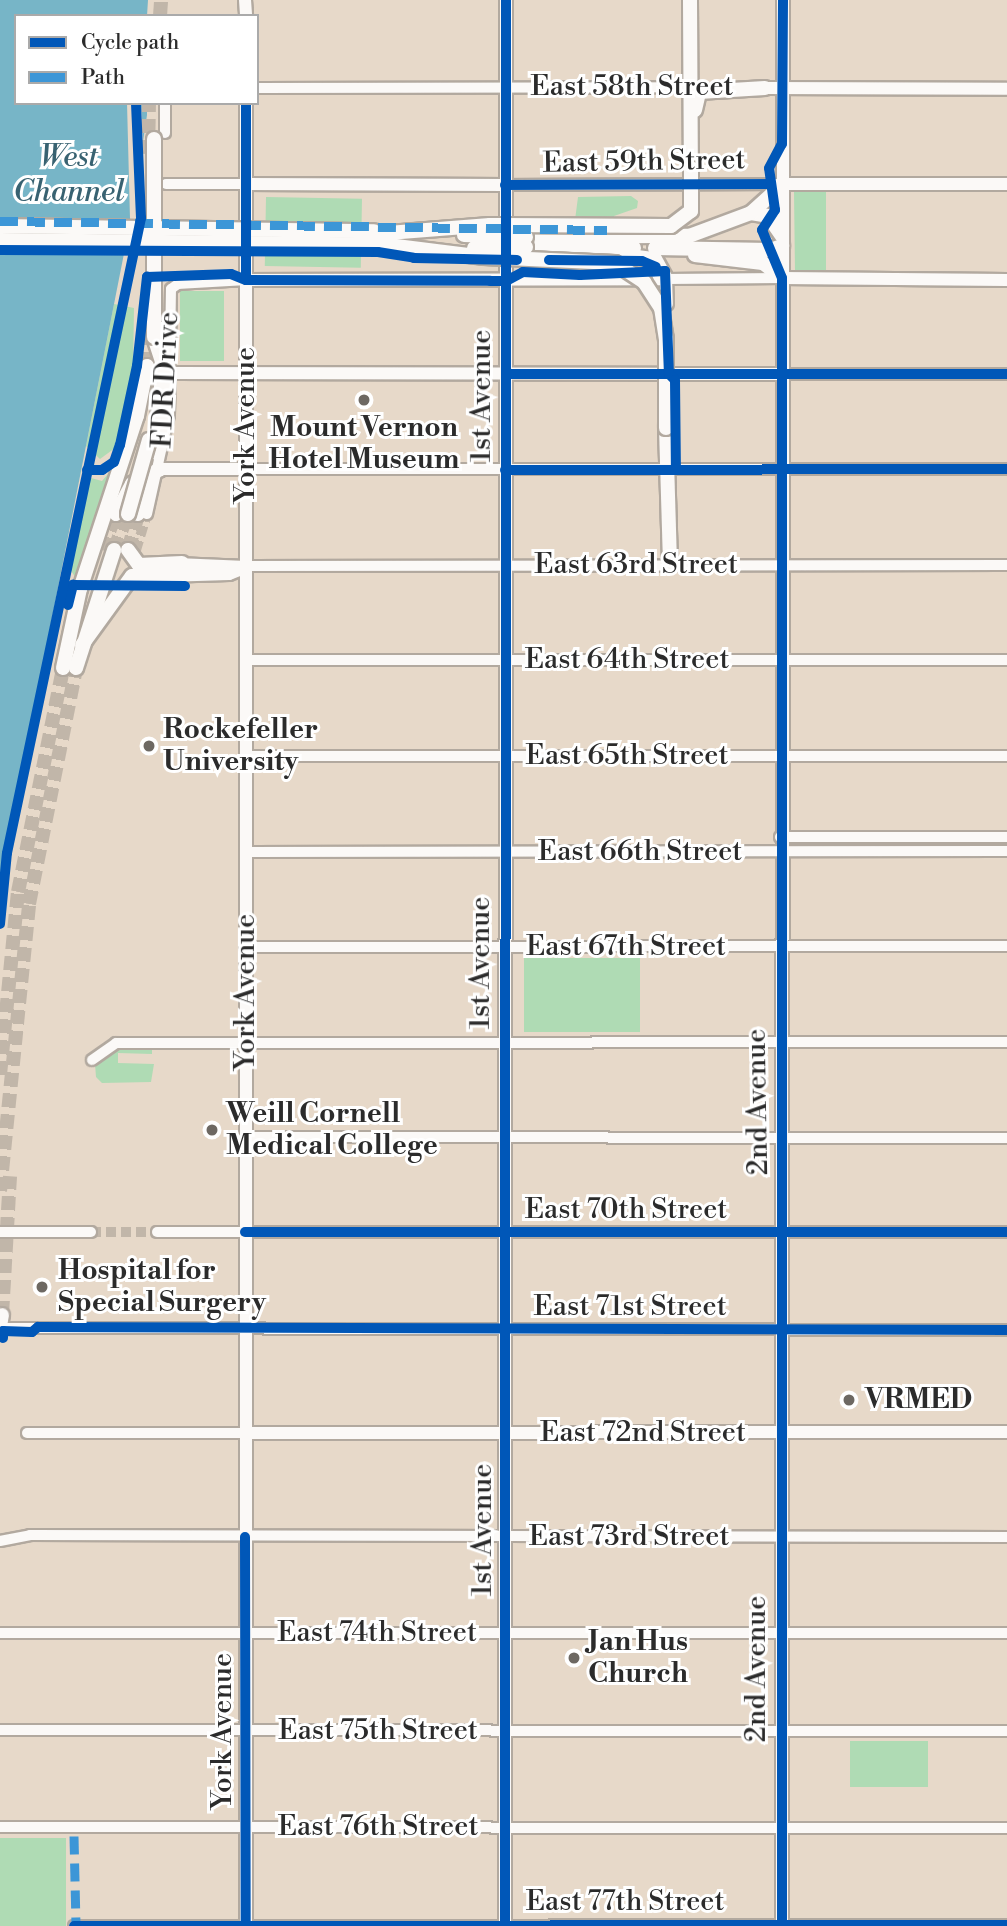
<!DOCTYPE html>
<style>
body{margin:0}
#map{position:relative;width:1007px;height:1926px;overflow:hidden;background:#e7d9c9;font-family:"Libre Bodoni",serif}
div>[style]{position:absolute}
.green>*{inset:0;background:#afdbb4;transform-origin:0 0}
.water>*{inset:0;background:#77b5c7}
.pier>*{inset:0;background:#e7d9c9}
.minor-tunnel>*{height:10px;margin-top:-5px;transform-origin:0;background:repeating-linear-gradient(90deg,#c1b6a9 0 10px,transparent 0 15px)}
.highway-tunnel>*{height:14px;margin-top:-7px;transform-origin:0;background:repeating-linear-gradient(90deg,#c1b6a9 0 14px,transparent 0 21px)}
.roads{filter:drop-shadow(2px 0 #b2a99f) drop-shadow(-2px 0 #b2a99f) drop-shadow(0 2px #b2a99f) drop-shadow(0 -2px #b2a99f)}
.minor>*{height:10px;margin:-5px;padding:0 5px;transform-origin:5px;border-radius:5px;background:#fbf9f7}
.major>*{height:12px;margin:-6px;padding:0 6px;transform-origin:6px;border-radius:6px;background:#fbf9f7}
.highway>*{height:14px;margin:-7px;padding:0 7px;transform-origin:7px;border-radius:7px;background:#fbf9f7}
.bridges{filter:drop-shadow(2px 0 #b2a99f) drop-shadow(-2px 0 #b2a99f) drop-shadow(0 2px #b2a99f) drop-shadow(0 -2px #b2a99f)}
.highway-bridge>*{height:14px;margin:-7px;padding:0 7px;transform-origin:7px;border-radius:7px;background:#fbf9f7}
.quiet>*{height:9px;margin-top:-4.5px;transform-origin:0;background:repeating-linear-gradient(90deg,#3c96d7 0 18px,transparent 0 27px)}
.cycleway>*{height:10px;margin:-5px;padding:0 5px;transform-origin:5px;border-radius:5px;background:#0057b8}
.dots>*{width:19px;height:19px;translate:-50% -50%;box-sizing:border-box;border:4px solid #fff;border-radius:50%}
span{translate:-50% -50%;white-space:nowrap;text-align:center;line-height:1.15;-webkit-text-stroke:6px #fff;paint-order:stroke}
.street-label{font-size:28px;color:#2b2b2b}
.poi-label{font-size:28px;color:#2b2b2b;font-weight:700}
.left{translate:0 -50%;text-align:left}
.water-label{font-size:30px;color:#386271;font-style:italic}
.legend{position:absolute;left:14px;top:14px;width:245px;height:91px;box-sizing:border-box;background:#fff;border:2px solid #aaa;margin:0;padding:9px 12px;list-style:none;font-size:21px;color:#2b2b2b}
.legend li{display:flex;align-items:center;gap:14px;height:35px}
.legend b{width:35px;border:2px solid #aaa}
</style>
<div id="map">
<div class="green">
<i style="clip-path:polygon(798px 190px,826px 190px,826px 273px,795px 271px,794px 192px)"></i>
<i style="clip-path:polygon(631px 196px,638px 201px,637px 208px,614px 216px,614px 221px,575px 220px,578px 197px)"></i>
<i style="left:266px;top:197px;width:96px;height:69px;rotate:1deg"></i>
<i style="left:224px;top:291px;width:70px;height:44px;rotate:90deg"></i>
<i style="clip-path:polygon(114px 304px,134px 308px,133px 370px,115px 448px,100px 459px,86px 446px)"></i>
<i style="clip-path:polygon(108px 474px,112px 474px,77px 580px,70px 569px,84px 491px,91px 478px,102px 481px)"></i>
<i style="left:524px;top:958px;width:116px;height:74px"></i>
<i style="clip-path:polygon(152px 1049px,152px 1054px,118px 1053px,118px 1063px,154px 1064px,151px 1082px,102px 1083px,96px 1077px,95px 1064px,113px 1050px)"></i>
<i style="left:928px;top:1741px;width:46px;height:78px;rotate:90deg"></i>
<i style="left:0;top:1838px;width:66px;height:88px"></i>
</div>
<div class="water">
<i style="clip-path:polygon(0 0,148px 0,147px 16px,16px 16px,16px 103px,147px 103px,147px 115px,133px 208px,0 881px)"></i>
</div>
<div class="pier">
<i style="clip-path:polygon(127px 103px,141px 103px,144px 156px,127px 254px,0 253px,0 217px,130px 219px)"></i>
</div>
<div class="minor-tunnel">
<i style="left:136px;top:550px;width:38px;rotate:-73deg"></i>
<i style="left:91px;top:1232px;width:66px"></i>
</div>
<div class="highway-tunnel">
<i style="left:160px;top:16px;width:16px;rotate:-86deg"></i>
<i style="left:148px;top:154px;width:51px;rotate:-88.9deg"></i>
<i style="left:156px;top:314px;width:41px;rotate:74.6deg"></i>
<i style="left:147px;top:366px;width:41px;rotate:-87.2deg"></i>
<i style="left:102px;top:550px;width:39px;rotate:-69deg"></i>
<i style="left:114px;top:550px;width:39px;rotate:-69deg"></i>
<i style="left:128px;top:550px;width:37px;rotate:-74deg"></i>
<i style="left:0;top:1075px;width:184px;rotate:-84.4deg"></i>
<i style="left:18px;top:892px;width:228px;rotate:-78.6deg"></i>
<i style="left:0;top:1191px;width:288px;rotate:-84.2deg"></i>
<i style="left:29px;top:904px;width:241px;rotate:-78.7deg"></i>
<i style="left:2px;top:1315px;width:139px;rotate:-86.7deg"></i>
</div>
<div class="roads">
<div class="minor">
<i style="left:257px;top:88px;width:438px;rotate:-0.1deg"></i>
<i style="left:165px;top:103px;width:30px;rotate:90deg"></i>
<i style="left:166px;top:184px;width:80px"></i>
<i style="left:505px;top:185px;width:278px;rotate:-0.2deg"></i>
<i style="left:666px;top:279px;width:116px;rotate:-0.5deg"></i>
<i style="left:782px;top:374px;width:225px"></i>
<i style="left:245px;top:469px;width:762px"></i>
<i style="left:147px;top:514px;width:101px;rotate:-77.5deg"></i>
<i style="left:169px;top:415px;width:126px;rotate:-89.1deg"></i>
<i style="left:171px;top:289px;width:9px;rotate:-36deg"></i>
<i style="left:178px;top:284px;width:68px;rotate:-3.4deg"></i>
<i style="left:177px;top:563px;width:69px;rotate:2.5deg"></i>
<i style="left:246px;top:566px;width:761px;rotate:-0.08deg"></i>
<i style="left:246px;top:660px;width:761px"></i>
<i style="left:246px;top:756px;width:761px"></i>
<i style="left:780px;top:837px;width:227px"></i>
<i style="left:246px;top:852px;width:761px;rotate:-0.08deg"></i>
<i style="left:246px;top:947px;width:761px;rotate:-0.08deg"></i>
<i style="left:92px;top:1060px;width:29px;rotate:-35deg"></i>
<i style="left:116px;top:1043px;width:891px;rotate:-0.06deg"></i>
<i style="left:246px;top:1137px;width:761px;rotate:0.08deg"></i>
<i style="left:0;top:1232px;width:91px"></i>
<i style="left:157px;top:1232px;width:850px"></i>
<i style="left:0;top:1328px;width:1007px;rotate:0.11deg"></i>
<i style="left:27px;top:1433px;width:218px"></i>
<i style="left:0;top:1541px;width:31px;rotate:-11deg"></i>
<i style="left:30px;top:1535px;width:977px;rotate:0.12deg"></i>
<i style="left:0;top:1633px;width:1007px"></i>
<i style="left:0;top:1730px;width:1007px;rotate:0.06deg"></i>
<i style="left:0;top:1827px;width:1007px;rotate:0.06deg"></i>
<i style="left:74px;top:1926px;width:933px;rotate:-0.06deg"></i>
</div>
<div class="major">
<i style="left:245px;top:0;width:16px;rotate:86deg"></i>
<i style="left:765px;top:88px;width:242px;rotate:0.2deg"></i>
<i style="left:246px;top:103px;width:1823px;rotate:90deg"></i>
<i style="left:246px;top:184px;width:259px;rotate:0.2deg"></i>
<i style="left:783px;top:184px;width:224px"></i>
<i style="left:782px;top:278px;width:225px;rotate:0.5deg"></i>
<i style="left:246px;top:280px;width:420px;rotate:-0.1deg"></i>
<i style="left:666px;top:279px;width:25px;rotate:88deg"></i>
<i style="left:170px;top:373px;width:489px;rotate:0.1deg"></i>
<i style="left:674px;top:374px;width:108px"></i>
<i style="left:160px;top:469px;width:85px"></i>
<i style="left:245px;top:1433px;width:762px;rotate:-0.08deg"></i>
<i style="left:505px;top:1926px;width:1926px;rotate:-89.97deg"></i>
<i style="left:782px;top:1926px;width:1926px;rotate:-89.97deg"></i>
</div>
<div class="highway">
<i style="left:690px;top:0;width:168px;rotate:89.7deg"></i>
<i style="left:695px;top:110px;width:18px;rotate:-77deg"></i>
<i style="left:699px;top:92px;width:66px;rotate:-3.5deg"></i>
<i style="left:751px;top:213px;width:17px;rotate:10deg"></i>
<i style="left:768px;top:216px;width:24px;rotate:55deg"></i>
<i style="left:526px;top:237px;width:163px;rotate:-0.4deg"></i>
<i style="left:689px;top:236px;width:66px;rotate:-20.4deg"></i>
<i style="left:751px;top:213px;width:43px;rotate:-42.2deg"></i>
<i style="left:526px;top:247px;width:108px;rotate:0.5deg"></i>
<i style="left:655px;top:248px;width:115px;rotate:1deg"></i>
<i style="left:770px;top:250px;width:13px;rotate:-18deg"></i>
<i style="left:621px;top:255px;width:34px;rotate:7deg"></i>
<i style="left:655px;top:259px;width:23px;rotate:61deg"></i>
<i style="left:695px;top:255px;width:68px;rotate:6.7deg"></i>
<i style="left:763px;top:263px;width:24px;rotate:38deg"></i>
<i style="left:154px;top:337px;width:29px;rotate:72deg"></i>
<i style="left:163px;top:365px;width:88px;rotate:95.2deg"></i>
<i style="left:666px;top:428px;width:137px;rotate:88.3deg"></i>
<i style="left:116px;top:514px;width:34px;rotate:-62deg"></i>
<i style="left:132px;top:484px;width:32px;rotate:-28deg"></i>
<i style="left:138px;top:514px;width:35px;rotate:-74deg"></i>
<i style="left:128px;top:550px;width:19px;rotate:54deg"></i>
<i style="left:139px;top:565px;width:43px;rotate:-2.7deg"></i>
<i style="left:82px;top:645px;width:85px;rotate:-54.1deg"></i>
<i style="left:132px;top:576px;width:97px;rotate:-1.8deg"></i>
<i style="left:229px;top:573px;width:18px;rotate:-22deg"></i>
<i style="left:63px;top:668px;width:81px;rotate:-77.9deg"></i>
<i style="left:80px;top:589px;width:182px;rotate:-71.8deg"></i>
<i style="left:137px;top:416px;width:51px;rotate:-78.7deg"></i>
<i style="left:76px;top:668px;width:124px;rotate:-72.1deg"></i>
<i style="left:0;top:1326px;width:11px;rotate:-80deg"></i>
</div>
</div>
<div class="bridges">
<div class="highway-bridge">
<i style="left:154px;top:139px;width:198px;rotate:90deg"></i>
<i style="left:0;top:226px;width:374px;rotate:0.8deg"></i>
<i style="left:363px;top:235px;width:127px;rotate:-4.5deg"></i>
<i style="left:490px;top:225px;width:181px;rotate:0.3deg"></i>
<i style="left:671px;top:226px;width:25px;rotate:-37deg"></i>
<i style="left:691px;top:211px;width:43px;rotate:-90deg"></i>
<i style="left:464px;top:235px;width:62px;rotate:1.8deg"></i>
<i style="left:0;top:240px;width:388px;rotate:0.7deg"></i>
<i style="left:388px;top:245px;width:97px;rotate:7.1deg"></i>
<i style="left:484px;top:257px;width:131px;rotate:2.6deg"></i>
<i style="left:615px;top:263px;width:35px;rotate:33deg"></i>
<i style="left:644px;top:282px;width:31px;rotate:57deg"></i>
<i style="left:661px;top:308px;width:31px;rotate:81deg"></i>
<i style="left:666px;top:339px;width:89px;rotate:90deg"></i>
<i style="left:474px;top:248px;width:52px;rotate:-1.1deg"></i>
<i style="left:128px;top:514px;width:77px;rotate:-74.2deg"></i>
</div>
</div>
<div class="quiet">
<i style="left:0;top:221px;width:607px;rotate:0.85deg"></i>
<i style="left:74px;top:1836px;width:88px;rotate:88.7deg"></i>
</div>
<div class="cycleway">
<i style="left:246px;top:103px;width:177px;rotate:90deg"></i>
<i style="left:505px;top:185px;width:264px;rotate:-0.2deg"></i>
<i style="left:0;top:250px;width:378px;rotate:0.3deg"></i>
<i style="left:378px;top:252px;width:36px;rotate:9deg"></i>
<i style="left:414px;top:258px;width:103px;rotate:1.1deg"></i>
<i style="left:549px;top:260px;width:93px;rotate:0.6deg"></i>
<i style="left:642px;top:261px;width:15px;rotate:23deg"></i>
<i style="left:506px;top:374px;width:501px"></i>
<i style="left:87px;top:470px;width:15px"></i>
<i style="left:102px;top:470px;width:14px;rotate:-34deg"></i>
<i style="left:114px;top:462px;width:18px;rotate:-71deg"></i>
<i style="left:120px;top:445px;width:81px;rotate:-77.9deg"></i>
<i style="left:137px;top:366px;width:90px;rotate:-83.6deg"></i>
<i style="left:147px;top:277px;width:84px;rotate:-2deg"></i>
<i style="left:231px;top:274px;width:16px;rotate:22deg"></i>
<i style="left:246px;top:280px;width:244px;rotate:0.2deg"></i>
<i style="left:490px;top:281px;width:16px"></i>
<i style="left:506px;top:281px;width:19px;rotate:-28deg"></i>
<i style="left:523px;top:272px;width:57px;rotate:3deg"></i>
<i style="left:580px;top:275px;width:85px;rotate:-2.7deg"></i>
<i style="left:665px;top:271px;width:103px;rotate:87.8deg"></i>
<i style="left:669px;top:374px;width:8px;rotate:45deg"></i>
<i style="left:675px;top:380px;width:89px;rotate:89.4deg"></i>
<i style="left:505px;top:470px;width:502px;rotate:-0.11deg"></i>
<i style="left:68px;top:605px;width:21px;rotate:-76deg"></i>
<i style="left:73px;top:585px;width:112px;rotate:0.5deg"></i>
<i style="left:0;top:924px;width:71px;rotate:-84.4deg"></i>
<i style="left:7px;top:853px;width:649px;rotate:-78.08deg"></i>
<i style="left:141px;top:218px;width:115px;rotate:-92.5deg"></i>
<i style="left:245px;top:1232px;width:762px"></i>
<i style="left:3px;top:1338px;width:7px;rotate:-90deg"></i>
<i style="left:3px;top:1331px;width:29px;rotate:2deg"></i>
<i style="left:32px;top:1332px;width:8px;rotate:-40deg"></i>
<i style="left:38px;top:1327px;width:969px;rotate:0.18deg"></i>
<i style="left:245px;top:1537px;width:389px;rotate:89.9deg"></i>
<i style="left:74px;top:1926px;width:933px;rotate:-0.06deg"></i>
<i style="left:505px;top:1926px;width:1926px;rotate:-89.97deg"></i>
<i style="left:782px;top:1926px;width:1648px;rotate:-90deg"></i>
<i style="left:782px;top:278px;width:52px;rotate:-112.6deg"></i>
<i style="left:762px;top:230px;width:24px;rotate:-57deg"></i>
<i style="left:775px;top:210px;width:42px;rotate:-98.1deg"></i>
<i style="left:769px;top:168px;width:27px;rotate:-62deg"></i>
<i style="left:782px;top:144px;width:144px;rotate:-89.6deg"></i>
</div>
<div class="dots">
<i style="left:364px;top:400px;background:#6d6862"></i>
<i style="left:149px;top:746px;background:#6d6862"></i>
<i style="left:212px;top:1130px;background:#6d6862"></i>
<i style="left:42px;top:1287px;background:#6d6862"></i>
<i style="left:849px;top:1400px;background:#6d6862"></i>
<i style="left:574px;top:1658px;background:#6d6862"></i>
</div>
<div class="street-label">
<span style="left:632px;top:87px">East 58th Street</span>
<span style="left:644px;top:162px;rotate:-1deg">East 59th Street</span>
<span style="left:166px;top:380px;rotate:-87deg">FDR Drive</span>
<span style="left:482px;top:396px;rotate:-90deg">1st Avenue</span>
<span style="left:246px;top:425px;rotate:-90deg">York Avenue</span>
<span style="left:636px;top:565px">East 63rd Street</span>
<span style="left:627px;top:660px">East 64th Street</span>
<span style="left:627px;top:756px">East 65th Street</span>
<span style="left:640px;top:852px">East 66th Street</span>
<span style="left:626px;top:947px">East 67th Street</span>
<span style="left:481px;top:963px;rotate:-90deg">1st Avenue</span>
<span style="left:246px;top:992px;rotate:-90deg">York Avenue</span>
<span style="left:758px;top:1102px;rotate:-91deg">2nd Avenue</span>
<span style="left:626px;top:1210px">East 70th Street</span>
<span style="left:630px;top:1307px">East 71st Street</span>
<span style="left:643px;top:1433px">East 72nd Street</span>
<span style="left:483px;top:1530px;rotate:-90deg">1st Avenue</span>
<span style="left:629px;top:1537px">East 73rd Street</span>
<span style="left:377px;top:1633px">East 74th Street</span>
<span style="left:757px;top:1669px;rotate:-90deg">2nd Avenue</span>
<span style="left:223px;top:1731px;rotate:-90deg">York Avenue</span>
<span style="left:378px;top:1731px">East 75th Street</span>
<span style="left:378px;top:1827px">East 76th Street</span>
<span style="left:625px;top:1902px">East 77th Street</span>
</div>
<div class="poi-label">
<span style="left:364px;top:444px">Mount Vernon<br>Hotel Museum</span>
<span class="left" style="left:163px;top:746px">Rockefeller<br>University</span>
<span class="left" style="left:226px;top:1130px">Weill Cornell<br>Medical College</span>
<span class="left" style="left:58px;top:1287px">Hospital for<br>Special Surgery</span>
<span class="left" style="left:865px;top:1400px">VRMED</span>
<span class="left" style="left:588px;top:1658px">Jan Hus<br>Church</span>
</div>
<div class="water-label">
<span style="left:69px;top:174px">West<br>Channel</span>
</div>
<ul class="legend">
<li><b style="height:9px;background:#0057b8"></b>Cycle path</li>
<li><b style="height:9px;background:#3c96d7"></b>Path</li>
</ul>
</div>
